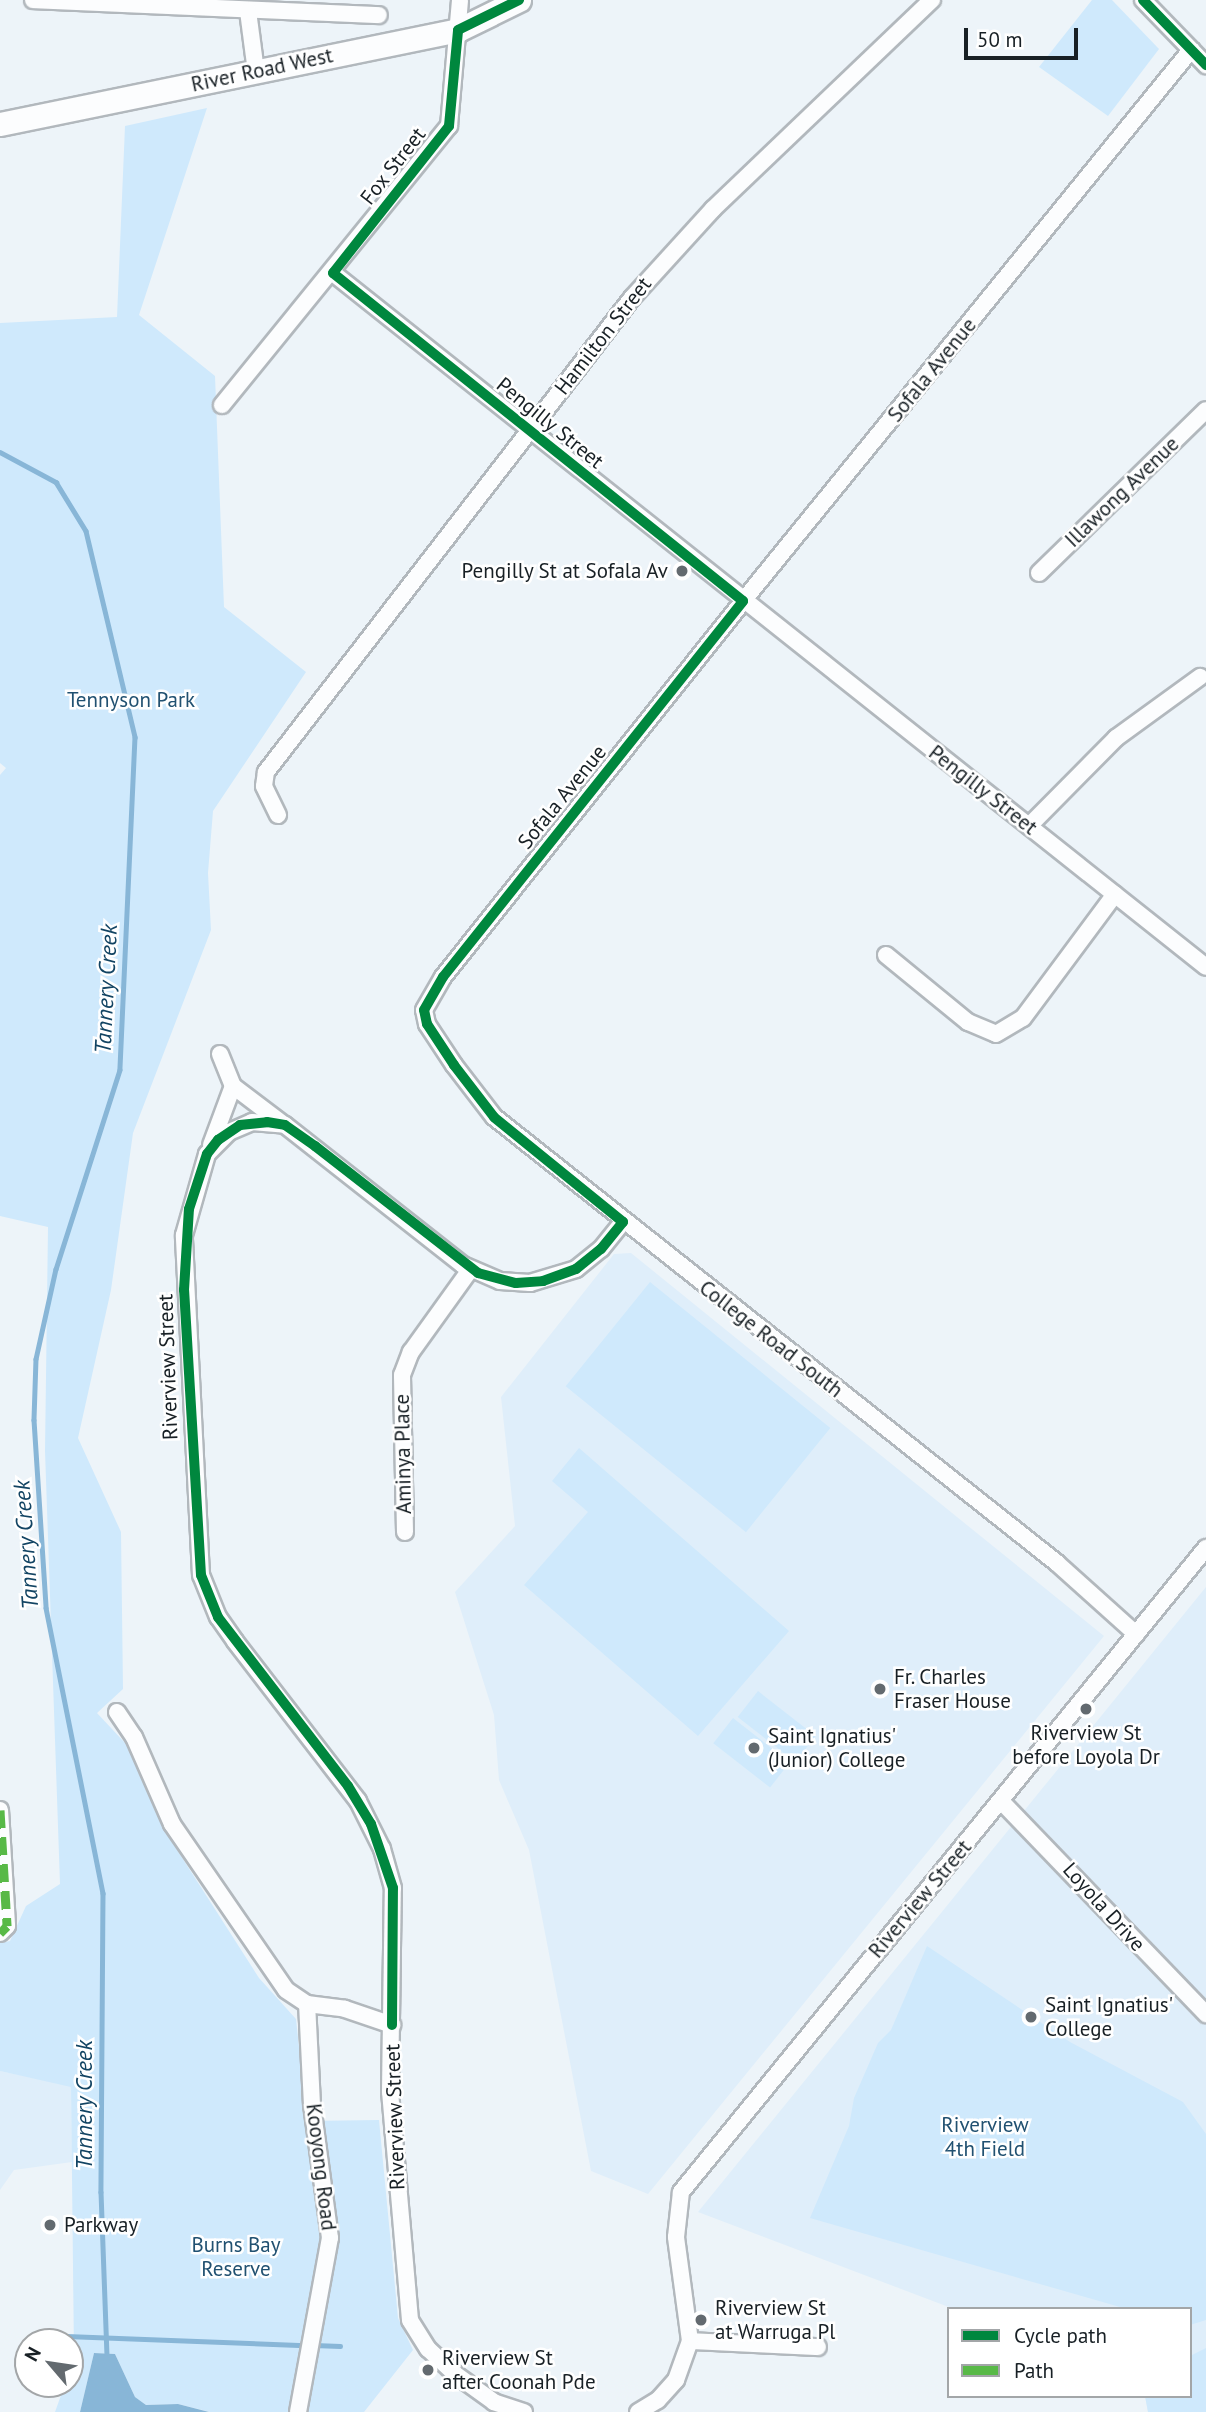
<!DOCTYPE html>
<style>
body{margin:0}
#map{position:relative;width:1206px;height:2412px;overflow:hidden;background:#edf4f9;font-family:"PT Sans",sans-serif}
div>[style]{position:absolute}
.built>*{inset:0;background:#dfeefa}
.green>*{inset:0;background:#cfe9fc;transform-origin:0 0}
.water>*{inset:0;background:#88b6d7}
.stream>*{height:4.5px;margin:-2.25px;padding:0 2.25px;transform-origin:2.25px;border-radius:2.25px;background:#88b6d7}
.roads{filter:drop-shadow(2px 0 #b2b8bd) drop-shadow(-2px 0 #b2b8bd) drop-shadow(0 2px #b2b8bd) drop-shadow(0 -2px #b2b8bd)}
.street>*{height:16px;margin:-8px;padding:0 8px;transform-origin:8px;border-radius:8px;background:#fcfdfe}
.secondary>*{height:23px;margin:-11.5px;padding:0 11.5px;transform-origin:11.5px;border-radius:11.5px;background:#fcfdfe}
.quiet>*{height:9px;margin-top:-4.5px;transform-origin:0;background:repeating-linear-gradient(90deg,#58b947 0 18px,transparent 0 27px)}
.cycleway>*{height:10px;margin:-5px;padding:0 5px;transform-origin:5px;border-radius:5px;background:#00873e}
.dots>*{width:19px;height:19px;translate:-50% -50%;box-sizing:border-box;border:4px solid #fff;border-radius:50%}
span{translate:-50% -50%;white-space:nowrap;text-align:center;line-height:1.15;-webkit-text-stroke:5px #fff;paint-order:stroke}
.street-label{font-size:21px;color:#182025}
.poi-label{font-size:21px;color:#182025}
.right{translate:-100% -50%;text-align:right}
.left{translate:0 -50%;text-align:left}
.park-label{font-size:21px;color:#215171}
.water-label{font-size:23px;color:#124463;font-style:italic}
.legend{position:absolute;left:947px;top:2307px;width:245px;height:91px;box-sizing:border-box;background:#fff;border:2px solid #a3a6a8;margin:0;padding:9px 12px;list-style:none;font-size:21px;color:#182025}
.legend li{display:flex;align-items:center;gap:14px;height:35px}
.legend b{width:35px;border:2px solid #a3a6a8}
.north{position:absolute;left:14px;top:2328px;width:70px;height:70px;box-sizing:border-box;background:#fff;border:2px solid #a3a6a8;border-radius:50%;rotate:299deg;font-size:19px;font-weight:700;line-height:28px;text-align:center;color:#182025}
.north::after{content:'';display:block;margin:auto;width:24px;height:32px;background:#636a6f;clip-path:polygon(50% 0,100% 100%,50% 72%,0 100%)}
.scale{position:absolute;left:964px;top:28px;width:114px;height:32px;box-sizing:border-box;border:4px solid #182025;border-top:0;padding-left:9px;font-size:21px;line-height:24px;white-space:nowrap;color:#182025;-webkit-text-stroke:5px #fff;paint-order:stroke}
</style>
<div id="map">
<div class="built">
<i style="clip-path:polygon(631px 1253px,1104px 1636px,648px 2194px,591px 2171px,529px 1850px,499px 1780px,494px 1715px,455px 1592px,515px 1526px,501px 1397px,614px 1254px)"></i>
<i style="clip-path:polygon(1206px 1587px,1206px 2412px,1148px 2412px,1145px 2396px,1190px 2396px,1190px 2309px,954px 2309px,698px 2212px)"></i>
<i style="clip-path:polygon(0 2071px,71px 2086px,72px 2162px,14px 2170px,0 2190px)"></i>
</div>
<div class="green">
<i style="clip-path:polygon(1092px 0,1112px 0,1159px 49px,1108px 116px,1039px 67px)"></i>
<i style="clip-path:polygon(207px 108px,139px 315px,215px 376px,224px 607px,306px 672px,213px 811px,208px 873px,211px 930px,133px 1133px,111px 1290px,78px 1438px,121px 1532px,123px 1689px,97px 1713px,126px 1744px,172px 1842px,259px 1978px,296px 2019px,307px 2121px,379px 2120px,398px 2318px,413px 2350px,364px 2412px,210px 2412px,178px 2404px,146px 2405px,135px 2397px,115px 2354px,94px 2353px,80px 2412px,55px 2412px,65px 2384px,70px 2384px,74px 2356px,71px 2087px,0 2071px,0 1943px,10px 1941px,26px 1906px,60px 1884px,45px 1451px,48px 1227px,0 1216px,0 775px,6px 768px,0 763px,0 323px,117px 317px,125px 126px)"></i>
<i style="left:650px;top:1282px;width:232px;height:134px;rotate:39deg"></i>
<i style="clip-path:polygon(579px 1448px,789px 1631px,698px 1736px,524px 1585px,588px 1512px,552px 1481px)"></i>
<i style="left:758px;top:1691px;width:73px;height:33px;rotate:38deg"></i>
<i style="left:733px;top:1718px;width:72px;height:32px;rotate:38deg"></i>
<i style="clip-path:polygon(927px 1946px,1070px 2042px,1183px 2102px,1206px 2134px,1206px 2320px,1190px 2325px,1190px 2309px,1127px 2309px,810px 2218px,849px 2126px,854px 2098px,878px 2043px,891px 2030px)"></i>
<i style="clip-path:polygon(1206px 2348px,1206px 2412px,1148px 2412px,1145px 2396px,1190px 2396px,1190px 2356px)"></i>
</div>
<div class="water">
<i style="clip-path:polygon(94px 2353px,115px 2354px,135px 2397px,146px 2405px,178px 2404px,209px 2412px,80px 2412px)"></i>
</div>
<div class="stream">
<i style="left:0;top:452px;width:64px;rotate:28.2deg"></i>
<i style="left:56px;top:482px;width:57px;rotate:58.5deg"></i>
<i style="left:86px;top:531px;width:212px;rotate:76.6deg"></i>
<i style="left:135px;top:737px;width:333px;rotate:92.6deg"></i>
<i style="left:120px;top:1070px;width:209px;rotate:107.8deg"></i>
<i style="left:56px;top:1269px;width:92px;rotate:102.5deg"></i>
<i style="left:36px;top:1359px;width:61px;rotate:91.9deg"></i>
<i style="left:34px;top:1420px;width:188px;rotate:86.3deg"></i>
<i style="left:46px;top:1608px;width:291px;rotate:78.7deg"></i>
<i style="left:103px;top:1893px;width:299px;rotate:90.4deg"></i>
<i style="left:101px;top:2192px;width:161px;rotate:87.9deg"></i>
<i style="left:40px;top:2335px;width:265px;rotate:2.2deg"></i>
<i style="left:314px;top:2345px;width:26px;rotate:2deg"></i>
</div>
<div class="roads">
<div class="street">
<i style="left:33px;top:0;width:346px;rotate:2.5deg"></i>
<i style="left:1143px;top:0;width:91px;rotate:45.9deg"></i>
<i style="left:248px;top:11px;width:62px;rotate:82.5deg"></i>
<i style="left:333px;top:273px;width:1115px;rotate:38.48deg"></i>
<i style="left:222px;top:405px;width:360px;rotate:-50.9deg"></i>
<i style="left:449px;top:126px;width:126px;rotate:-85deg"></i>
<i style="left:1039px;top:573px;width:233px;rotate:-44.3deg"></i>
<i style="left:278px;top:815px;width:32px;rotate:-116deg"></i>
<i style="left:264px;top:786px;width:14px;rotate:-82deg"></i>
<i style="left:266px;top:772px;width:599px;rotate:-52.33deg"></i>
<i style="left:632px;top:298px;width:120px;rotate:-47.7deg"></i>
<i style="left:713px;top:209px;width:303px;rotate:-43.7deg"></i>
<i style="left:1029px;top:826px;width:124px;rotate:-45.3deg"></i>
<i style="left:1116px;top:738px;width:104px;rotate:-36deg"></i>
<i style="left:886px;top:955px;width:106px;rotate:39.3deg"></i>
<i style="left:968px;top:1022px;width:30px;rotate:23deg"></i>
<i style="left:996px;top:1034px;width:31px;rotate:-31deg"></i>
<i style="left:1023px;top:1018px;width:154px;rotate:-53.4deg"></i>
<i style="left:220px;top:1054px;width:35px;rotate:68deg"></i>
<i style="left:211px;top:1145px;width:63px;rotate:-69.6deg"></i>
<i style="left:233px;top:1086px;width:63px;rotate:37.2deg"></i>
<i style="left:405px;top:1532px;width:157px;rotate:-91.1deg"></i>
<i style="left:402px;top:1375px;width:25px;rotate:-69deg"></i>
<i style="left:411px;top:1352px;width:101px;rotate:-54.3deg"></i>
<i style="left:1136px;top:1634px;width:106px;rotate:-138.1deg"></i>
<i style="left:1057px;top:1563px;width:718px;rotate:-141.61deg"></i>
<i style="left:494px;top:1117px;width:66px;rotate:-127.6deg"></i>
<i style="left:454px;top:1065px;width:49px;rotate:-123.4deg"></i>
<i style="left:427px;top:1024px;width:14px;rotate:-102deg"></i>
<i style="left:424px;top:1010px;width:38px;rotate:-60deg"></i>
<i style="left:443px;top:977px;width:502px;rotate:-51.39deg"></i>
<i style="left:756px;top:585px;width:690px;rotate:-50.89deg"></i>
<i style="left:117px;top:1712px;width:30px;rotate:56deg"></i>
<i style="left:134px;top:1737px;width:95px;rotate:66.4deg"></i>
<i style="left:172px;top:1824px;width:201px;rotate:55.5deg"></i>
<i style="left:286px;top:1990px;width:25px;rotate:34deg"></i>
<i style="left:307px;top:2004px;width:38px;rotate:7deg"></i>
<i style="left:345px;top:2009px;width:50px;rotate:18.8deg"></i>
<i style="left:1001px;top:1801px;width:296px;rotate:46.1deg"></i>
<i style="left:0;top:1810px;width:116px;rotate:86.5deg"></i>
<i style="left:7px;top:1926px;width:10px;rotate:135deg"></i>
<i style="left:690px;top:2341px;width:128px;rotate:2.7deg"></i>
<i style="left:298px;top:2412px;width:177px;rotate:-79.6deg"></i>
<i style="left:330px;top:2238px;width:134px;rotate:-97.7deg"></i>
<i style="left:312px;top:2105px;width:101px;rotate:-92.8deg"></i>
<i style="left:524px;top:2412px;width:32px;rotate:-162deg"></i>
<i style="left:494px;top:2402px;width:48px;rotate:-144.3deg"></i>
<i style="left:455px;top:2374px;width:37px;rotate:-137deg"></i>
<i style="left:428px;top:2349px;width:34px;rotate:-122deg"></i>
<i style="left:410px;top:2320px;width:229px;rotate:-95deg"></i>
<i style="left:390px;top:2092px;width:204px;rotate:-89.2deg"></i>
<i style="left:393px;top:1888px;width:41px;rotate:-105.8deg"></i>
<i style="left:382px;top:1849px;width:54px;rotate:-116.6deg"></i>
<i style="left:358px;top:1801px;width:202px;rotate:-127.6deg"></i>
<i style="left:235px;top:1641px;width:29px;rotate:-125deg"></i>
<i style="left:218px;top:1617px;width:45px;rotate:-112deg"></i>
<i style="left:201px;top:1575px;width:340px;rotate:-92.9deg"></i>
<i style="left:184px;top:1235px;width:84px;rotate:-74.1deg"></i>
<i style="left:207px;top:1154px;width:31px;rotate:-45deg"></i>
<i style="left:229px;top:1132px;width:25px;rotate:-23deg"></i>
<i style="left:252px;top:1122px;width:33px;rotate:5deg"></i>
<i style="left:285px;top:1125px;width:226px;rotate:38.2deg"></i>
<i style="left:463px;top:1265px;width:40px;rotate:23.4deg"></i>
<i style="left:500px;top:1281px;width:30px;rotate:4deg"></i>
<i style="left:530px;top:1283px;width:48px;rotate:-16.9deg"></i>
<i style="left:576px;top:1269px;width:32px;rotate:-39deg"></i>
<i style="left:601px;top:1249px;width:35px;rotate:-51deg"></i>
<i style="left:638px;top:2412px;width:23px;rotate:-31deg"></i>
<i style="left:658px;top:2400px;width:27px;rotate:-48deg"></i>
<i style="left:676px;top:2380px;width:41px;rotate:-70.3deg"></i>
<i style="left:690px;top:2341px;width:105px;rotate:-97.7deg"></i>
<i style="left:676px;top:2237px;width:45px;rotate:-83.7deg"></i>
<i style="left:681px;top:2192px;width:831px;rotate:-50.81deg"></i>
</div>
<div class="secondary">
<i style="left:0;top:124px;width:468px;rotate:-11.6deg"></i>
<i style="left:458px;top:30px;width:68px;rotate:-26.2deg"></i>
</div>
</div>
<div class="quiet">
<i style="left:0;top:1810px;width:116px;rotate:86.5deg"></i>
<i style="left:7px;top:1926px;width:10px;rotate:135deg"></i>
</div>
<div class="cycleway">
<i style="left:1143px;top:0;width:91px;rotate:45.9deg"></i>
<i style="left:392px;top:2025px;width:137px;rotate:-89.6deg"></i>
<i style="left:393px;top:1888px;width:68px;rotate:-109deg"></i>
<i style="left:371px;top:1824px;width:44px;rotate:-121.2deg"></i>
<i style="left:348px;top:1786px;width:213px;rotate:-127.6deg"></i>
<i style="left:218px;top:1617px;width:45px;rotate:-112deg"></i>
<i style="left:201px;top:1575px;width:286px;rotate:-93.4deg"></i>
<i style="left:184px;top:1290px;width:81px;rotate:-86.5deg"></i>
<i style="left:189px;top:1209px;width:58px;rotate:-71.9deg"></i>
<i style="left:207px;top:1154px;width:18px;rotate:-52deg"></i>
<i style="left:218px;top:1140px;width:27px;rotate:-34deg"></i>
<i style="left:240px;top:1125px;width:27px;rotate:-6deg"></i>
<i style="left:267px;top:1122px;width:18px;rotate:9deg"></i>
<i style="left:285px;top:1125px;width:37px;rotate:35deg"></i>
<i style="left:315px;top:1146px;width:207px;rotate:37.9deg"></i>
<i style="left:478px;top:1273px;width:39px;rotate:15deg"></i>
<i style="left:516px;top:1283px;width:27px;rotate:-4deg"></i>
<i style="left:543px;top:1281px;width:35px;rotate:-20deg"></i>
<i style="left:576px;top:1269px;width:32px;rotate:-39deg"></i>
<i style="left:601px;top:1249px;width:35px;rotate:-51deg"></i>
<i style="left:623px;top:1222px;width:166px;rotate:-140.9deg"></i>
<i style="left:494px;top:1117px;width:66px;rotate:-127.6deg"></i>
<i style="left:454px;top:1065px;width:49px;rotate:-123.4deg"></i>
<i style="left:427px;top:1024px;width:14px;rotate:-102deg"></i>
<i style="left:424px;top:1010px;width:38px;rotate:-60deg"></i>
<i style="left:443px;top:977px;width:481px;rotate:-51.4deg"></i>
<i style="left:743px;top:601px;width:525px;rotate:-141.34deg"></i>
<i style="left:333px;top:273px;width:187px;rotate:-51.7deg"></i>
<i style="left:449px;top:126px;width:96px;rotate:-84.6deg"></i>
<i style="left:458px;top:30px;width:68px;rotate:-26.2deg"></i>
</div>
<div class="dots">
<i style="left:682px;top:571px;background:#636a6f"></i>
<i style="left:880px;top:1689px;background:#636a6f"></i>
<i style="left:1086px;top:1709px;background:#636a6f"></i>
<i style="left:754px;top:1748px;background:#636a6f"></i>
<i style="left:1031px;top:2017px;background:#636a6f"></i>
<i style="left:50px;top:2225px;background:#636a6f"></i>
<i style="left:701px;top:2320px;background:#636a6f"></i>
<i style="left:428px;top:2370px;background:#636a6f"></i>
</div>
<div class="street-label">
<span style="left:262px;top:70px;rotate:-12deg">River Road West</span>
<span style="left:393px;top:166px;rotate:-52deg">Fox Street</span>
<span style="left:603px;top:336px;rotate:-52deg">Hamilton Street</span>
<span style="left:932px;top:370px;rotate:-51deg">Sofala Avenue</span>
<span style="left:550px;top:423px;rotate:39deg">Pengilly Street</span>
<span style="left:1122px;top:492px;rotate:-44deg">Illawong Avenue</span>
<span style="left:983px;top:790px;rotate:38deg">Pengilly Street</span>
<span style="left:562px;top:797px;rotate:-51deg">Sofala Avenue</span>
<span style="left:771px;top:1339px;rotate:38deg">College Road South</span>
<span style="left:168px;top:1367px;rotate:-92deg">Riverview Street</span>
<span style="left:403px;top:1454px;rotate:-91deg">Aminya Place</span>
<span style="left:920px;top:1899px;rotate:-50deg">Riverview Street</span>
<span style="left:1104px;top:1907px;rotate:48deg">Loyola Drive</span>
<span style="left:395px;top:2117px;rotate:-92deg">Riverview Street</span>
<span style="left:321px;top:2167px;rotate:83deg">Kooyong Road</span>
</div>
<div class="poi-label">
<span class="right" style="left:668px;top:571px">Pengilly St at Sofala Av</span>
<span class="left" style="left:894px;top:1689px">Fr. Charles<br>Fraser House</span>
<span style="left:1086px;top:1745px">Riverview St<br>before Loyola Dr</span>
<span class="left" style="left:768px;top:1748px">Saint Ignatius'<br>(Junior) College</span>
<span class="left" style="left:1045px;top:2017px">Saint Ignatius'<br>College</span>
<span class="left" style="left:64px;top:2225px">Parkway</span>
<span class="left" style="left:715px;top:2320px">Riverview St<br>at Warruga Pl</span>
<span class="left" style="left:442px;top:2370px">Riverview St<br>after Coonah Pde</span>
</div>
<div class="park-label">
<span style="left:131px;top:700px">Tennyson Park</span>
<span style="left:985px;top:2137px">Riverview<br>4th Field</span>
<span style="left:236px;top:2257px">Burns Bay<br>Reserve</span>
</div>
<div class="water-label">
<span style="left:106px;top:989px;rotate:-87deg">Tannery Creek</span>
<span style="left:26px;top:1545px;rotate:-94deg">Tannery Creek</span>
<span style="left:84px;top:2105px;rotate:-90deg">Tannery Creek</span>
</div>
<ul class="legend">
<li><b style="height:9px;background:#00873e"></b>Cycle path</li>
<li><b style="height:9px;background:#58b947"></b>Path</li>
</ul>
<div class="north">N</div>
<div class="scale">50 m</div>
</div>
